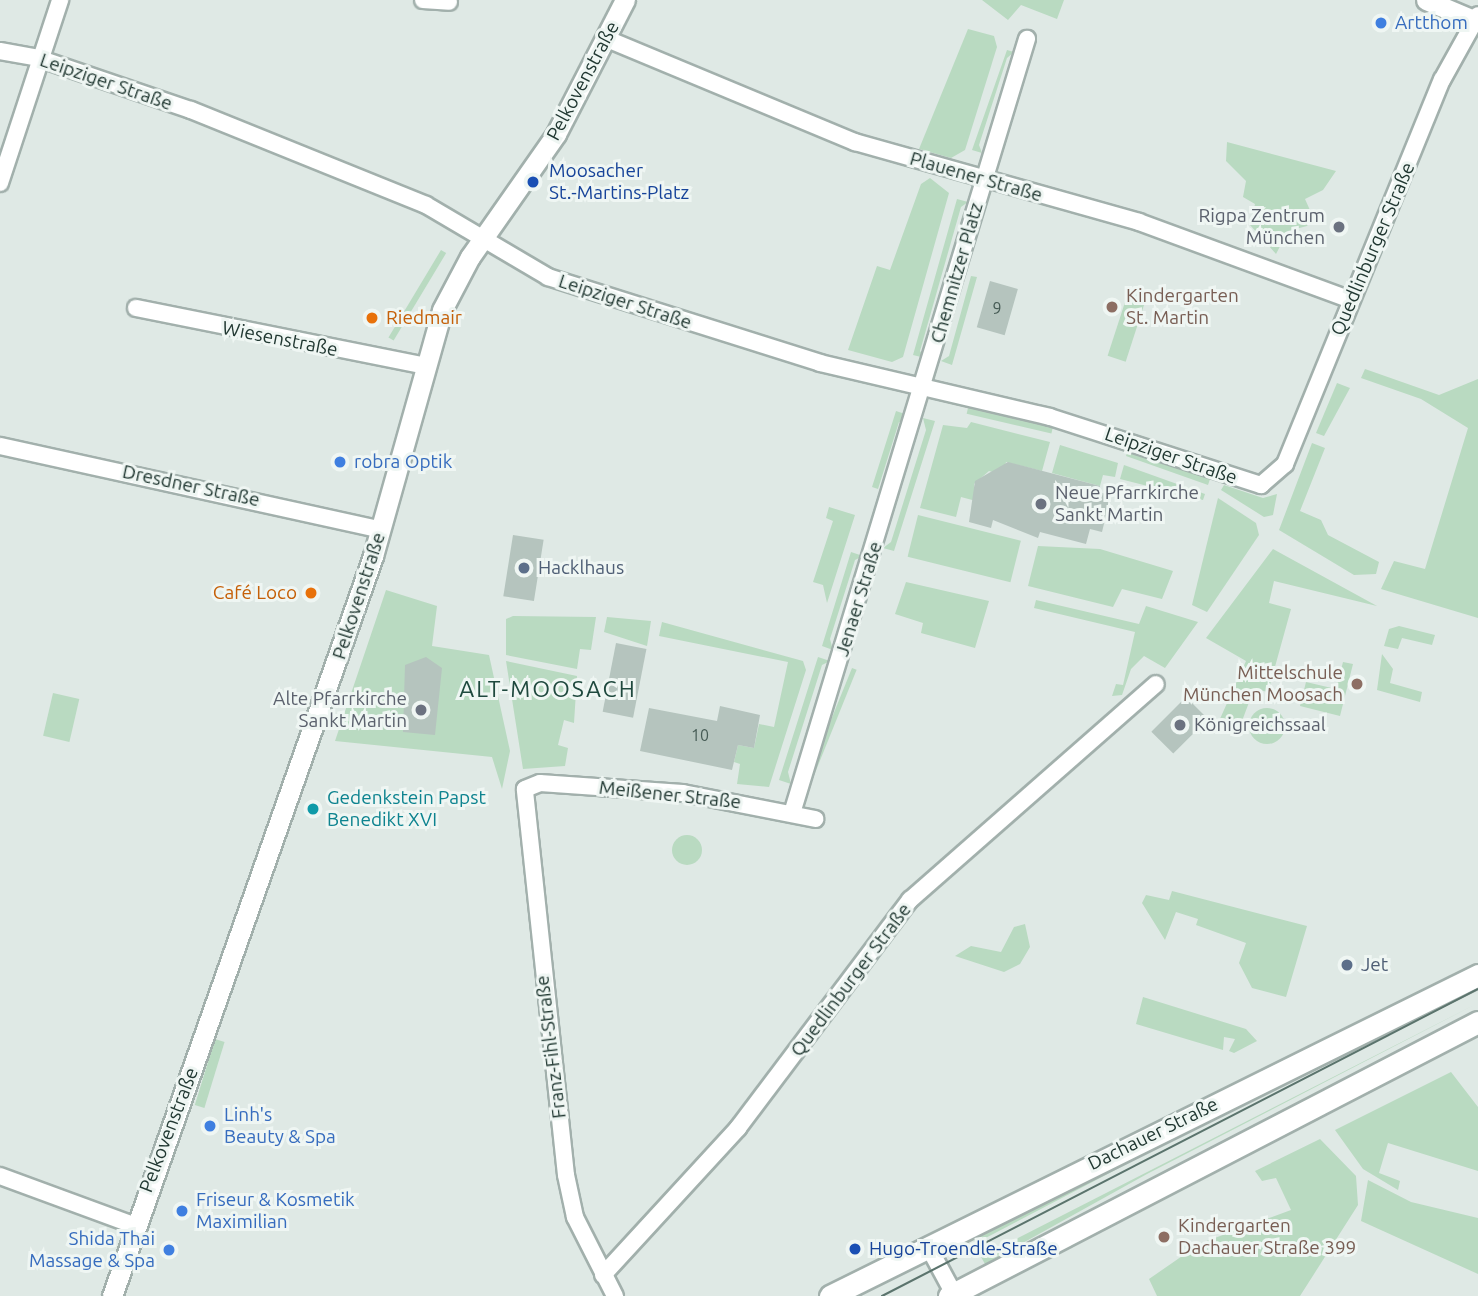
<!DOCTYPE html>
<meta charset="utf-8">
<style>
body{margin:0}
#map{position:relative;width:1478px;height:1296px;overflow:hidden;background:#dfe9e5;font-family:Ubuntu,sans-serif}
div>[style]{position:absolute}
.green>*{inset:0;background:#b9dac1;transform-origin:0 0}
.round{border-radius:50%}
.building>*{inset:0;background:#b5c4be;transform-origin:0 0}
.roads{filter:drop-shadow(2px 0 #a2b0ac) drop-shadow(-2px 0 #a2b0ac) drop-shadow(0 2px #a2b0ac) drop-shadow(0 -2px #a2b0ac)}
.minor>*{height:16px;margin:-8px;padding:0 8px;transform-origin:8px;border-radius:8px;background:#fff}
.tertiary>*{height:19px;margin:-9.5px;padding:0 9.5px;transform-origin:9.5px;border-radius:9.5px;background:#fff}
.secondary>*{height:21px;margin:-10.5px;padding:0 10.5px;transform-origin:10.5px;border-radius:10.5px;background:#fff}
.tram>*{height:2px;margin:-1px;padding:0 1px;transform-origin:1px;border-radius:1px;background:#5b746d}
.dots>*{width:19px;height:19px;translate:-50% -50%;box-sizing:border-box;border:4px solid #eff6f3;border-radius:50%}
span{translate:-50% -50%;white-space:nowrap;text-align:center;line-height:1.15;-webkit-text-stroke:6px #eff6f3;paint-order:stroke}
.number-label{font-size:16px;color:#465b55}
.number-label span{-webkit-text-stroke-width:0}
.shop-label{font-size:19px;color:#366cbe}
.left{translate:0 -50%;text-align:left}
.right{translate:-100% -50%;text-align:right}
.street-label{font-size:19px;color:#213832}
.transit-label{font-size:19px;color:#164399}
.worship-label{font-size:19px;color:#5b616d}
.education-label{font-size:19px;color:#785e54}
.food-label{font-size:19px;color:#c56008}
.service-label{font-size:19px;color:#4e5e75}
.culture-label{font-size:19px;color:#0d838f}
.quarter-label{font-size:23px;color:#1f493e;letter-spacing:2px}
</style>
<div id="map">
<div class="green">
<i style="clip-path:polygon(982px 0,1064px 0,1057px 19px,1021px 5px,1008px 20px)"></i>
<i style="clip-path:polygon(968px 29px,994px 36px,997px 47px,965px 150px,951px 158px,919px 149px)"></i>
<i style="clip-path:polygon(1007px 50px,1014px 52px,1007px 58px,979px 145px,982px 153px,972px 150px)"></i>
<i style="clip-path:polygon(1227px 142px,1336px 171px,1323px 190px,1305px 199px,1313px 217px,1307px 226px,1288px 231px,1276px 254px,1250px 225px,1255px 204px,1243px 197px,1246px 181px,1226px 161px)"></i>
<i style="clip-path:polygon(930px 178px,949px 193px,903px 357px,892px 362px,848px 350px,877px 266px,890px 270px,921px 184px)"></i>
<i style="clip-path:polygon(957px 199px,968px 202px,961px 207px,920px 351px,925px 358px,913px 355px)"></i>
<i style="left:441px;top:250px;width:6px;height:102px;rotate:31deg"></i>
<i style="clip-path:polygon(971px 276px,977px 277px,952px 365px,941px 361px,949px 356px)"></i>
<i style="left:1128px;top:293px;width:19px;height:66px;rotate:18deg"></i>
<i style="clip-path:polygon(1365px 369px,1439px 395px,1478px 379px,1478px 618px,1381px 589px,1394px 561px,1425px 569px,1468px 428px,1421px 399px,1361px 378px)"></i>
<i style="clip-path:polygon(1337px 383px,1350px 388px,1324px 436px,1316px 433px)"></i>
<i style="left:968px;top:408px;width:87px;height:6px;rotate:13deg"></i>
<i style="clip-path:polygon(896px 411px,908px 415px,905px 424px,899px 422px,878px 489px,872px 487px)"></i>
<i style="clip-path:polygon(923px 418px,935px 421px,894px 551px,883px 548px,891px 542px,926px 430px)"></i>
<i style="clip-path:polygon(971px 422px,1050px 442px,1042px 471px,1006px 462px,1003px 475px,989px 471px,974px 484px,976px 501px,961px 497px,956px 517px,920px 508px,943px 425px,967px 428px)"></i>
<i style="clip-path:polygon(1312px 443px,1325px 448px,1300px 511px,1321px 520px,1328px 535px,1379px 562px,1376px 574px,1354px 575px,1279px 530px)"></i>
<i style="clip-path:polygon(1060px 445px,1118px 463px,1115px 477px,1103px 475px,1100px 486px,1052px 473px)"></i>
<i style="clip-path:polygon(1128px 451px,1210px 479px,1208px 485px,1126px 456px)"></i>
<i style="clip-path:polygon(1124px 465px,1205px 494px,1203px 500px,1120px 479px)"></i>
<i style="clip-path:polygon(1224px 485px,1263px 498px,1277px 494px,1273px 515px,1264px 517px,1221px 490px)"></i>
<i style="clip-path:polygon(1218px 498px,1256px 523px,1259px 535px,1207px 612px,1192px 605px)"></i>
<i style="clip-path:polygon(829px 507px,855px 515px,827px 603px,823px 585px,813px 582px,833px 521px,826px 518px)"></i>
<i style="left:918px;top:515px;width:106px;height:43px;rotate:14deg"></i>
<i style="clip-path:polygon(1038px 546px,1100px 549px,1173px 571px,1162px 599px,1122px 589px,1113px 607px,1028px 586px)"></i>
<i style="clip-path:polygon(1273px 549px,1377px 606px,1274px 581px,1269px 603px,1291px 609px,1268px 692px,1254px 689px,1236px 737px,1219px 721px,1246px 661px,1206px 638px)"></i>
<i style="clip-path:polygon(851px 552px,863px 556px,855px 560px,830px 639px,833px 650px,822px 646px)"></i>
<i style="clip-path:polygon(906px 582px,989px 601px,975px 648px,921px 633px,923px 623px,895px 614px)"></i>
<i style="clip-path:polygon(386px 590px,437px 606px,432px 646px,489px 655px,510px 751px,502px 789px,492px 757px,335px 741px)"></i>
<i style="clip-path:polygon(1036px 600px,1139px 624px,1146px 606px,1198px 622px,1165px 668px,1144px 656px,1131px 669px,1122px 695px,1112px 696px,1116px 684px,1123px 685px,1135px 632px,1034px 608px)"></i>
<i style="clip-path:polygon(513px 616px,596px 617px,591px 650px,580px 649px,577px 669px,506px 655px,506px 619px)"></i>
<i style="clip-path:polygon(607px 617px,651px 621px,647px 646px,604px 632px)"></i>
<i style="clip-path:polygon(662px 622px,803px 661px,806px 670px,769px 787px,737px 784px,740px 764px,734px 762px,738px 745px,754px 748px,759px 724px,774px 727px,788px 662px,659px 636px)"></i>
<i style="clip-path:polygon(1399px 626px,1435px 635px,1432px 645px,1402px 638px,1398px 649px,1384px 646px,1389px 629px)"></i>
<i style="clip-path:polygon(1382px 654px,1393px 669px,1390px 683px,1422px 692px,1420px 702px,1377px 690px)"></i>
<i style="clip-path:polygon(818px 657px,830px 661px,822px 665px,788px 772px,791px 784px,779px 780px)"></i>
<i style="clip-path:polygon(506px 661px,577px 676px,574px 723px,564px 720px,558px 745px,568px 748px,565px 766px,523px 769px)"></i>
<i style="clip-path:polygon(1343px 662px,1353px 664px,1340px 716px,1300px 706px,1306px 682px,1336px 689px)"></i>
<i style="left:852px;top:668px;width:5px;height:128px;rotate:22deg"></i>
<i style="left:53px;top:693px;width:27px;height:44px;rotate:13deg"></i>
<i class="round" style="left:1249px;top:708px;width:36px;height:36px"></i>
<i class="round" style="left:672px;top:835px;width:30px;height:30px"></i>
<i style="clip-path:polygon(1172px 891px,1307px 926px,1286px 997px,1252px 988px,1239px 963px,1246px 943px,1196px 925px,1198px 919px,1176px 912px,1165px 940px,1142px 903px,1146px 895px,1169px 900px)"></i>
<i style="clip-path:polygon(1025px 924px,1030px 947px,1020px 964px,1004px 972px,955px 956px,971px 946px,1001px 952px,1014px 927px)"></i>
<i style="clip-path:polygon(1143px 997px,1246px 1029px,1257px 1041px,1234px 1053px,1229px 1051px,1235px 1039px,1224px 1037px,1223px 1050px,1136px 1024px)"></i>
<i style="clip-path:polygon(1478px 1003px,1147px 1174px,985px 1264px,981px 1257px)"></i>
<i style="left:215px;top:1039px;width:10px;height:69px;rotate:17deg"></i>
<i style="clip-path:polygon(1451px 1072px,1478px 1107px,1478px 1171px,1388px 1143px,1379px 1173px,1400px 1181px,1398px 1190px,1363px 1169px,1335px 1130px)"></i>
<i style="clip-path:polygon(1247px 1101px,976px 1243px,973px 1239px,1083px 1181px)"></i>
<i style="clip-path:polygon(1320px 1139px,1356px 1176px,1358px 1205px,1300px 1296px,1157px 1296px,1149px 1279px,1201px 1243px,1291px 1210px,1276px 1178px,1262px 1181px,1255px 1171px)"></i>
<i style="clip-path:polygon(1368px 1180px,1411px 1202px,1478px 1218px,1478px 1274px,1361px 1221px)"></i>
</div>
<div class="building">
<i style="left:990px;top:281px;width:29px;height:48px;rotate:16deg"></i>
<i style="clip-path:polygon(1008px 462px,1100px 486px,1098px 492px,1111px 495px,1102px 532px,1090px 529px,1086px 544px,1040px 532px,1038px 538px,993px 520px,991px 528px,969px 522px,975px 481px)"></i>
<i style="left:513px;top:535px;width:31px;height:62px;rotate:9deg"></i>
<i style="left:616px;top:643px;width:31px;height:70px;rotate:11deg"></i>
<i style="clip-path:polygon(426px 657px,442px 668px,435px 735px,403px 732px,405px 665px)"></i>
<i style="left:1186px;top:697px;width:31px;height:49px;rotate:45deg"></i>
<i style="clip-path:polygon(720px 706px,760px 715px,754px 748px,738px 745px,732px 770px,640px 751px,649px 708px,717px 721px)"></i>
</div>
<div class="roads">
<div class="minor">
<i style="left:423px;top:0;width:26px;rotate:4deg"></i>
<i style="left:607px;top:39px;width:269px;rotate:22.6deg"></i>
<i style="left:855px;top:142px;width:295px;rotate:15.7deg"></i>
<i style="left:1139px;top:222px;width:226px;rotate:20.2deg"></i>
<i style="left:0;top:51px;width:39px;rotate:10deg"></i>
<i style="left:38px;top:58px;width:162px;rotate:18.8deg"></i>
<i style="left:191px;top:110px;width:253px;rotate:22deg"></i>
<i style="left:426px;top:205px;width:142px;rotate:30.5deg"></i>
<i style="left:548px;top:277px;width:285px;rotate:17.5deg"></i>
<i style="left:820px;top:363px;width:236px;rotate:13.2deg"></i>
<i style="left:1050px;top:417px;width:222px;rotate:17.9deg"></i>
<i style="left:1261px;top:485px;width:32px;rotate:-41deg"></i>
<i style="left:1285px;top:464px;width:415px;rotate:-67.8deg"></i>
<i style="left:1442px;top:80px;width:74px;rotate:-61deg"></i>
<i style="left:0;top:183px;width:193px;rotate:-71.8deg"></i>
<i style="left:136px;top:308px;width:295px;rotate:11.3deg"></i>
<i style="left:0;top:446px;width:391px;rotate:12.4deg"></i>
<i style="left:793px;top:810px;width:806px;rotate:-73.12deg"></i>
<i style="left:0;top:1176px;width:142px;rotate:20.2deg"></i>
<i style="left:928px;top:1246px;width:57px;rotate:61.6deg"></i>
<i style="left:603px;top:1275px;width:200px;rotate:-47.4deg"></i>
<i style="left:738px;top:1128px;width:286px;rotate:-53deg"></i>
<i style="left:910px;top:900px;width:327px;rotate:-41.3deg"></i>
<i style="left:615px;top:1296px;width:89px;rotate:-116.9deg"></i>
<i style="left:575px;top:1217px;width:43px;rotate:-102.1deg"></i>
<i style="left:566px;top:1175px;width:388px;rotate:-96.1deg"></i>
<i style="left:525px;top:789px;width:16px;rotate:-22deg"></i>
<i style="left:540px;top:783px;width:143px;rotate:4deg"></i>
<i style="left:683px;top:793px;width:135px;rotate:11.1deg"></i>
</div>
<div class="tertiary">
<i style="left:1426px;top:0;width:56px;rotate:22.9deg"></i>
<i style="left:112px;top:1296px;width:785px;rotate:-70.57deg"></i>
<i style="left:373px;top:556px;width:255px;rotate:-74.3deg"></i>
<i style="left:442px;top:310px;width:60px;rotate:-62.2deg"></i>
<i style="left:470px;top:257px;width:150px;rotate:-55deg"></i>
<i style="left:556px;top:134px;width:151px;rotate:-62.8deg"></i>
</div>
<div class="secondary">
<i style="left:830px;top:1296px;width:723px;rotate:-26.35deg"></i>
<i style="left:949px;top:1296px;width:596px;rotate:-27.38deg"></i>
</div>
</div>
<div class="tram">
<i style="left:882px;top:1296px;width:670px;rotate:-27.25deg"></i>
</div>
<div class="dots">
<i style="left:1381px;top:23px;background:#3f7fe0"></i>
<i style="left:533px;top:182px;background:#1a4fb4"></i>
<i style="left:1339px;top:227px;background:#6b7280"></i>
<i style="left:1112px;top:307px;background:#8d6e63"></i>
<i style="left:372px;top:318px;background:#e8710a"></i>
<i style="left:340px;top:462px;background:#3f7fe0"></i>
<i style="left:1041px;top:504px;background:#6b7280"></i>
<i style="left:524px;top:568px;background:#5c6f8a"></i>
<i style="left:311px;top:593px;background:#e8710a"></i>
<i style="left:1357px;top:684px;background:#8d6e63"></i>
<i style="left:421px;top:710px;background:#6b7280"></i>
<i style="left:1180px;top:725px;background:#6b7280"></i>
<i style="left:313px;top:809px;background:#0f9aa8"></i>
<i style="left:1347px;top:965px;background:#5c6f8a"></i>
<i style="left:210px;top:1126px;background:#3f7fe0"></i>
<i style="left:182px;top:1211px;background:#3f7fe0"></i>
<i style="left:1164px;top:1237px;background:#8d6e63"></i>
<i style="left:855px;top:1249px;background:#1a4fb4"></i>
<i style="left:169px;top:1250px;background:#3f7fe0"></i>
</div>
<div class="number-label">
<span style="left:997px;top:308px">9</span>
<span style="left:700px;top:735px">10</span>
</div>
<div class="shop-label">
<span class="left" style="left:1395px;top:23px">Artthom</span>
<span class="left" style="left:354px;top:462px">robra Optik</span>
<span class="left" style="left:224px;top:1126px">Linh's<br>Beauty &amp; Spa</span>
<span class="left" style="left:196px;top:1211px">Friseur &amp; Kosmetik<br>Maximilian</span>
<span class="right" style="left:155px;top:1250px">Shida Thai<br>Massage &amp; Spa</span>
</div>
<div class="street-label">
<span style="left:583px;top:81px;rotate:-62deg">Pelkovenstraße</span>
<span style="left:106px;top:82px;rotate:19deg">Leipziger Straße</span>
<span style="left:976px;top:177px;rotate:16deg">Plauener Straße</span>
<span style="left:1373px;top:249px;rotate:-67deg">Quedlinburger Straße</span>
<span style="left:957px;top:273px;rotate:-74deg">Chemnitzer Platz</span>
<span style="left:625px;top:302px;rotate:18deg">Leipziger Straße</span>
<span style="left:280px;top:339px;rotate:11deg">Wiesenstraße</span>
<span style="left:1171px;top:456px;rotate:19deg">Leipziger Straße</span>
<span style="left:191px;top:486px;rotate:12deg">Dresdner Straße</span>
<span style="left:359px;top:596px;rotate:-72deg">Pelkovenstraße</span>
<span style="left:859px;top:599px;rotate:-73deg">Jenaer Straße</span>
<span style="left:670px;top:795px;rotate:6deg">Meißener Straße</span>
<span style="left:851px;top:980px;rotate:-53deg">Quedlinburger Straße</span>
<span style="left:551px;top:1047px;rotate:-97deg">Franz-Fihl-Straße</span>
<span style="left:169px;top:1130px;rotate:-69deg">Pelkovenstraße</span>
<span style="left:1153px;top:1134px;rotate:-26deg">Dachauer Straße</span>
</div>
<div class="transit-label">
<span class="left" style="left:549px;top:182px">Moosacher<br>St.-Martins-Platz</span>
<span class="left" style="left:869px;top:1249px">Hugo-Troendle-Straße</span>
</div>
<div class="worship-label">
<span class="right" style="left:1325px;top:227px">Rigpa Zentrum<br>München</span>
<span class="left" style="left:1055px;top:504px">Neue Pfarrkirche<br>Sankt Martin</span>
<span class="right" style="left:407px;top:710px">Alte Pfarrkirche<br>Sankt Martin</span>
<span class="left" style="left:1194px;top:725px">Königreichssaal</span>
</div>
<div class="education-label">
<span class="left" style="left:1126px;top:307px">Kindergarten<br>St. Martin</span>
<span class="right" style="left:1343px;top:684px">Mittelschule<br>München Moosach</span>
<span class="left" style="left:1178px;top:1237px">Kindergarten<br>Dachauer Straße 399</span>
</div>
<div class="food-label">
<span class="left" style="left:386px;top:318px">Riedmair</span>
<span class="right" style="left:297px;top:593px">Café Loco</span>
</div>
<div class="service-label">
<span class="left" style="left:538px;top:568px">Hacklhaus</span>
<span class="left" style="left:1361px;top:965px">Jet</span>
</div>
<div class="culture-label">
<span class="left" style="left:327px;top:809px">Gedenkstein Papst<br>Benedikt XVI</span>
</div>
<div class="quarter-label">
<span style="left:548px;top:689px">ALT-MOOSACH</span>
</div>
</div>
